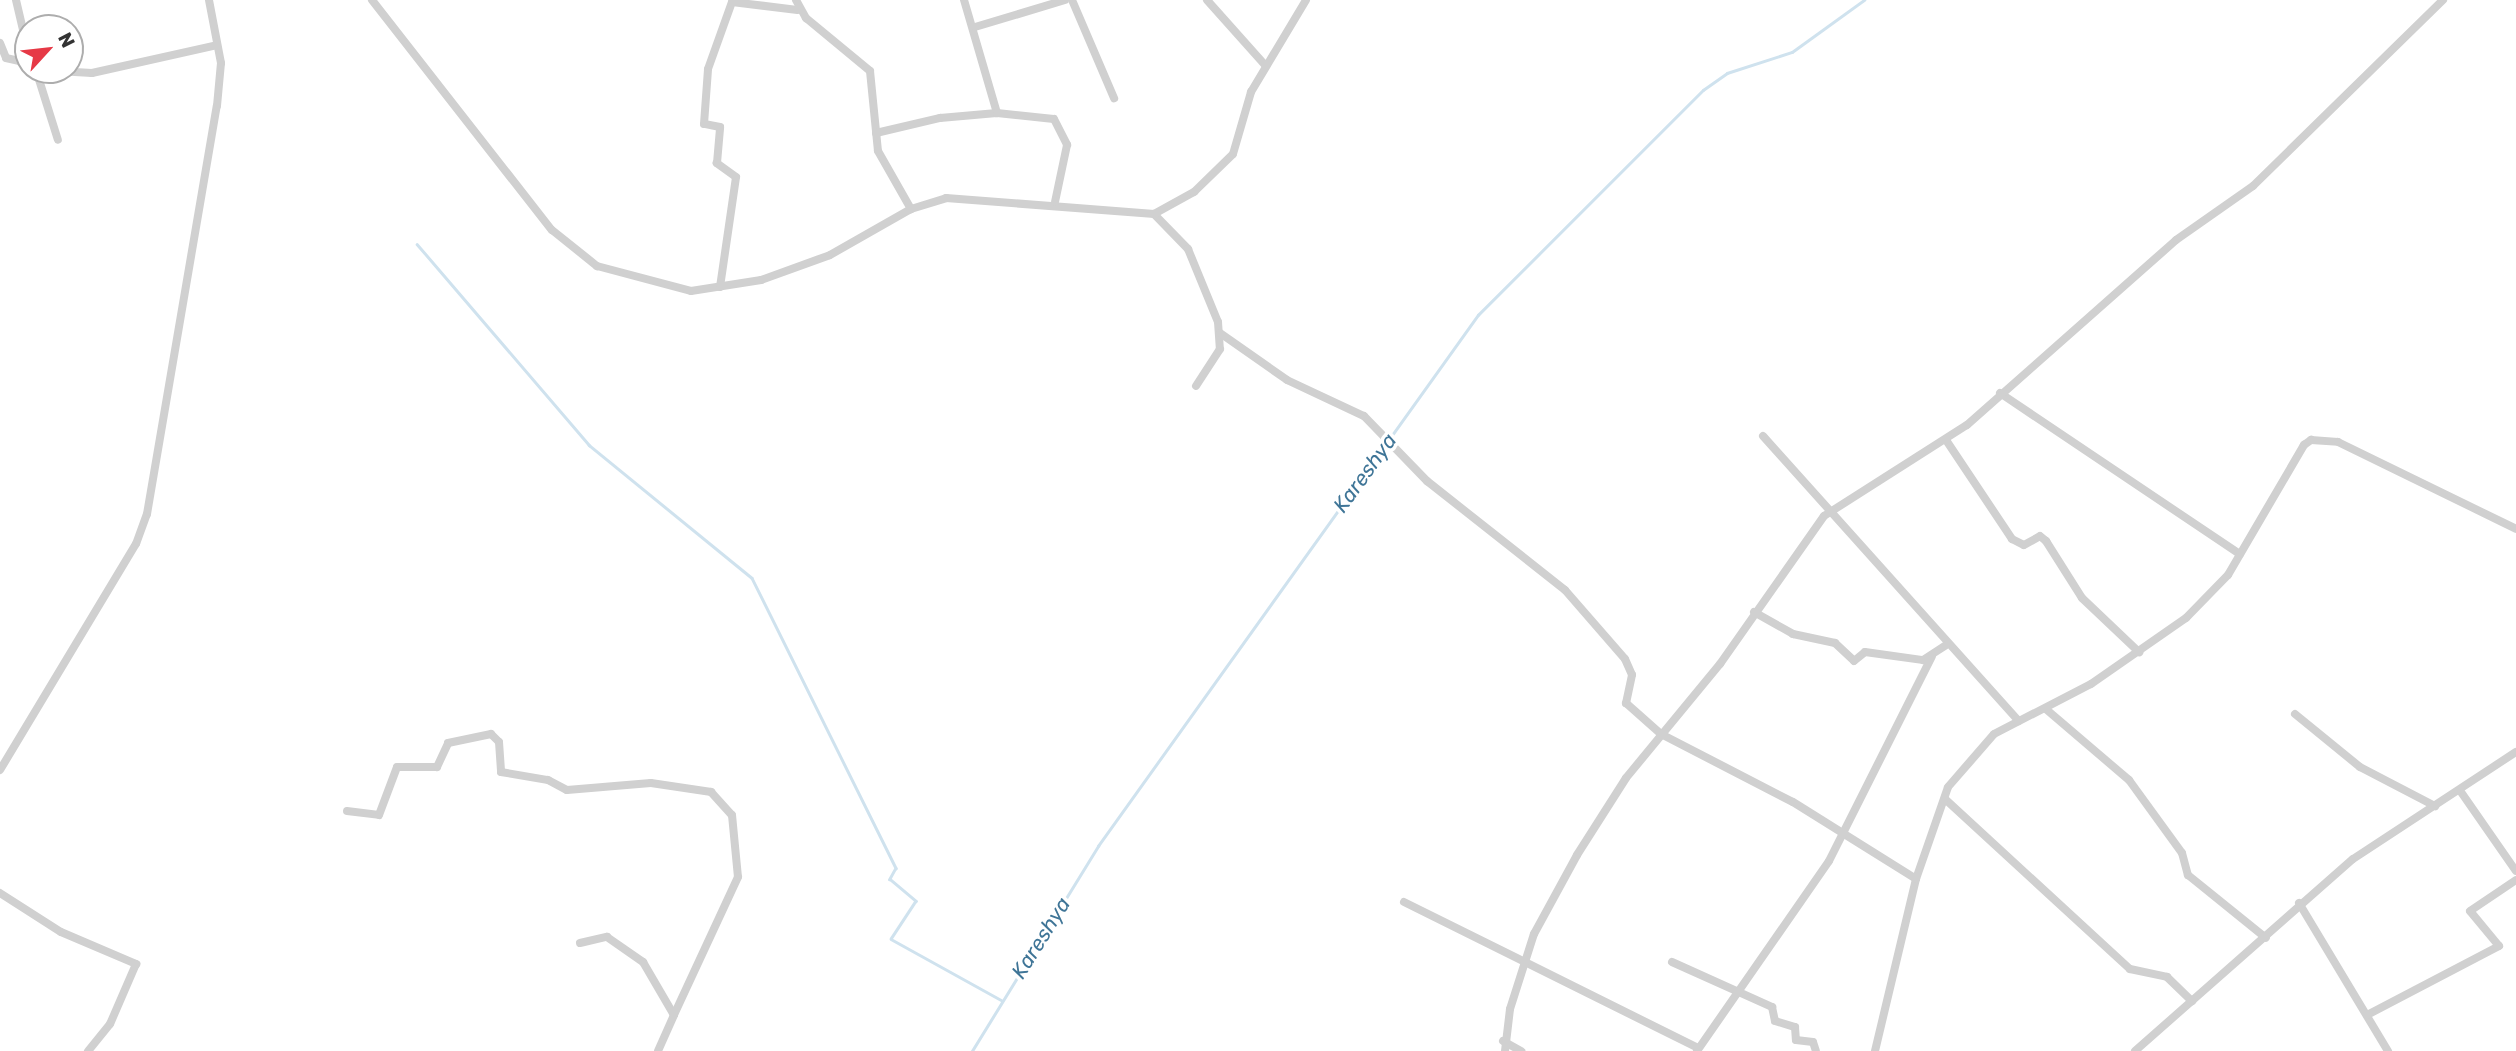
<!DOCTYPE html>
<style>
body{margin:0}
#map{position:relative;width:2516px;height:1051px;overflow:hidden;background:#fff;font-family:Rubik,sans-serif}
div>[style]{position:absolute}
.stream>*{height:2.5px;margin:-1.25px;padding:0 1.25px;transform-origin:1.25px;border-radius:1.25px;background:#cfe2ee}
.street>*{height:8px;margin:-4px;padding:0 4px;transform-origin:4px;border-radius:4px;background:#d0d0d0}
span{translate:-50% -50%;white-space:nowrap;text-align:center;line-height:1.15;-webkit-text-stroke:7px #fff;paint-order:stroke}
.water-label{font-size:21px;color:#3f7597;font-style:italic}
.north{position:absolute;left:14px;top:14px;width:70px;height:70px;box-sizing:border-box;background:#fff;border:2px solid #adadad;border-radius:50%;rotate:63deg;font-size:19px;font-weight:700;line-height:28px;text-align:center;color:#333}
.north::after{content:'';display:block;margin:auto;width:24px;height:32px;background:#e63946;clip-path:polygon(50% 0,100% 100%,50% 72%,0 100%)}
</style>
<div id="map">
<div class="stream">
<i style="left:417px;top:244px;width:265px;rotate:49.4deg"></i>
<i style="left:589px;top:445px;width:210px;rotate:39.2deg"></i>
<i style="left:752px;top:578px;width:324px;rotate:63.6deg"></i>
<i style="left:896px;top:868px;width:13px;rotate:119deg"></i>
<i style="left:890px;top:879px;width:34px;rotate:40deg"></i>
<i style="left:916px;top:901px;width:45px;rotate:123.3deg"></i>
<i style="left:891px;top:939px;width:126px;rotate:29deg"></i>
<i style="left:972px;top:1051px;width:241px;rotate:-58.4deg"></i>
<i style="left:1098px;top:846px;width:653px;rotate:-54.41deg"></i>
<i style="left:1478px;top:315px;width:318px;rotate:-45deg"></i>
<i style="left:1703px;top:90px;width:29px;rotate:-35deg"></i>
<i style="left:1727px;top:73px;width:68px;rotate:-17.9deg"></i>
<i style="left:1792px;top:52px;width:89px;rotate:-35.8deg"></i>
</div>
<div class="street">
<i style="left:16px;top:0;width:52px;rotate:76.8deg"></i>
<i style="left:372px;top:0;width:292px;rotate:52deg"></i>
<i style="left:552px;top:230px;width:58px;rotate:38.7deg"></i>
<i style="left:597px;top:266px;width:97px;rotate:14.9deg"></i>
<i style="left:691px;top:291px;width:71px;rotate:-8.9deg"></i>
<i style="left:761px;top:280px;width:73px;rotate:-19.9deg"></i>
<i style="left:830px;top:255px;width:93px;rotate:-29.6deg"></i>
<i style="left:911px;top:209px;width:37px;rotate:-17deg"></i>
<i style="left:946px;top:198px;width:209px;rotate:4.4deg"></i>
<i style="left:1154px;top:214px;width:49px;rotate:45.8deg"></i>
<i style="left:1188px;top:249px;width:79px;rotate:67.7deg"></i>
<i style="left:1218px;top:322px;width:27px;rotate:86deg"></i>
<i style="left:1220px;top:349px;width:44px;rotate:123deg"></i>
<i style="left:796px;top:0;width:21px;rotate:61deg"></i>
<i style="left:806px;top:18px;width:83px;rotate:39.6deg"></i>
<i style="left:870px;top:71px;width:80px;rotate:84.3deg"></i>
<i style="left:878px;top:151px;width:67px;rotate:60.4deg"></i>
<i style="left:964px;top:0;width:118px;rotate:73.7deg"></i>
<i style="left:1072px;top:0;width:107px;rotate:66.8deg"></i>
<i style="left:1207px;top:0;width:87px;rotate:48.3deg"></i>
<i style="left:975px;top:27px;width:94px;rotate:-16.7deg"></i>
<i style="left:0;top:43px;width:16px;rotate:68deg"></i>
<i style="left:6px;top:58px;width:23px;rotate:13deg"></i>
<i style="left:36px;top:70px;width:73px;rotate:72.6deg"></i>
<i style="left:41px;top:70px;width:51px;rotate:3.4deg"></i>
<i style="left:92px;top:73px;width:128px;rotate:-12.6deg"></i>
<i style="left:876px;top:133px;width:66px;rotate:-13.2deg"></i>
<i style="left:940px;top:118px;width:57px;rotate:-5deg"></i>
<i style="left:997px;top:113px;width:57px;rotate:6deg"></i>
<i style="left:1054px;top:119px;width:29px;rotate:63deg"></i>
<i style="left:1067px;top:145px;width:58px;rotate:101.9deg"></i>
<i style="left:1154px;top:214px;width:46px;rotate:-28.8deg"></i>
<i style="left:1194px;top:192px;width:54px;rotate:-44.3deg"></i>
<i style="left:1233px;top:154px;width:65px;rotate:-73.8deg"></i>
<i style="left:1251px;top:92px;width:107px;rotate:-59.1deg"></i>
<i style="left:720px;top:287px;width:111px;rotate:-81.7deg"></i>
<i style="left:736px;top:177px;width:24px;rotate:-144deg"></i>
<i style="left:717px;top:163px;width:36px;rotate:-85deg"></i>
<i style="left:720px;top:127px;width:16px;rotate:-169deg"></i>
<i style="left:704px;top:124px;width:55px;rotate:-85.8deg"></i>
<i style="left:708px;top:69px;width:71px;rotate:-70.3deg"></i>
<i style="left:732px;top:2px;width:66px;rotate:6.9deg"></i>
<i style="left:1220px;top:333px;width:82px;rotate:35deg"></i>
<i style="left:1287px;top:380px;width:85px;rotate:25.1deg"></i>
<i style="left:1364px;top:416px;width:91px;rotate:45.9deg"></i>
<i style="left:1427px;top:481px;width:176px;rotate:38.3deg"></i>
<i style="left:1565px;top:590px;width:91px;rotate:49deg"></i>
<i style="left:1625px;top:659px;width:17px;rotate:66deg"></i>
<i style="left:1632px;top:675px;width:29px;rotate:102deg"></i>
<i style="left:1626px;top:703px;width:47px;rotate:41.5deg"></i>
<i style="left:1661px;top:734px;width:148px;rotate:27.3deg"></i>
<i style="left:1793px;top:802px;width:145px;rotate:32deg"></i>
<i style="left:2000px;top:393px;width:289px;rotate:33.9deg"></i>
<i style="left:1763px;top:436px;width:383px;rotate:48.1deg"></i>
<i style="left:1946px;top:440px;width:119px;rotate:56.3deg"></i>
<i style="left:2012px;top:539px;width:13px;rotate:27deg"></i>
<i style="left:2024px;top:545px;width:18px;rotate:-29deg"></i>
<i style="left:2040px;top:536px;width:8px;rotate:40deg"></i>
<i style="left:2046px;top:541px;width:67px;rotate:57.7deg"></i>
<i style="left:2082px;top:598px;width:79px;rotate:43.5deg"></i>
<i style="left:1754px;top:612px;width:45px;rotate:29.4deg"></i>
<i style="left:1793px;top:634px;width:43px;rotate:12.1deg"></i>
<i style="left:1835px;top:643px;width:26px;rotate:43deg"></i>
<i style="left:1854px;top:661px;width:14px;rotate:-39deg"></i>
<i style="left:1865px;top:652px;width:59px;rotate:7.9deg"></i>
<i style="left:1923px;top:660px;width:27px;rotate:-33deg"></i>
<i style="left:2047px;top:710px;width:108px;rotate:40.5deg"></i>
<i style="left:2129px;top:780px;width:90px;rotate:54deg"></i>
<i style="left:2182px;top:853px;width:23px;rotate:75deg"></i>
<i style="left:2188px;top:875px;width:100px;rotate:38.9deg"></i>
<i style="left:2295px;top:714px;width:84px;rotate:39.2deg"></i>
<i style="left:2360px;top:767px;width:85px;rotate:27.5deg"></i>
<i style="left:0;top:770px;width:264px;rotate:-59deg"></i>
<i style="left:136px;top:544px;width:32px;rotate:-70deg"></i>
<i style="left:147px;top:514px;width:414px;rotate:-80.3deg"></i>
<i style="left:217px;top:106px;width:43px;rotate:-84.7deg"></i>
<i style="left:221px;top:63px;width:64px;rotate:-100.8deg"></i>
<i style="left:2461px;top:792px;width:96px;rotate:55.2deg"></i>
<i style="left:1945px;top:799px;width:251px;rotate:42.6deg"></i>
<i style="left:2130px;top:969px;width:38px;rotate:12deg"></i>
<i style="left:2167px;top:977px;width:35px;rotate:44deg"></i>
<i style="left:347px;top:811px;width:32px;rotate:7deg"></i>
<i style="left:379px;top:815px;width:51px;rotate:-69.4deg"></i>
<i style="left:397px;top:767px;width:40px"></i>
<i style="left:437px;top:767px;width:26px;rotate:-65deg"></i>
<i style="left:448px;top:743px;width:44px;rotate:-11.8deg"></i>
<i style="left:491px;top:734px;width:11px;rotate:45deg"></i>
<i style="left:499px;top:742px;width:30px;rotate:86deg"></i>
<i style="left:501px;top:772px;width:48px;rotate:9.7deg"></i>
<i style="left:548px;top:780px;width:21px;rotate:28deg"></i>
<i style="left:567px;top:790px;width:84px;rotate:-4.8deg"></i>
<i style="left:651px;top:783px;width:61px;rotate:8.5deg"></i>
<i style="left:711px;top:792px;width:31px;rotate:48deg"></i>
<i style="left:732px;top:815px;width:62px;rotate:84.5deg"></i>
<i style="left:738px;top:877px;width:152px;rotate:114.9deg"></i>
<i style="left:0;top:893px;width:72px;rotate:32.6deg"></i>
<i style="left:61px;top:932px;width:82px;rotate:23.1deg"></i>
<i style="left:136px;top:964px;width:65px;rotate:113.4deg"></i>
<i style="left:110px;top:1024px;width:35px;rotate:129deg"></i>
<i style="left:1404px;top:902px;width:328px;rotate:26.4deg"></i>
<i style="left:2299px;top:903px;width:173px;rotate:59deg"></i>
<i style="left:580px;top:943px;width:28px;rotate:-13deg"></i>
<i style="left:607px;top:937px;width:44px;rotate:34.8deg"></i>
<i style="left:643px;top:962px;width:61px;rotate:59.7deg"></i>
<i style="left:674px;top:1015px;width:39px;rotate:114deg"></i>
<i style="left:1672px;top:962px;width:110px;rotate:24.2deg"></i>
<i style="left:1772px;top:1007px;width:14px;rotate:78deg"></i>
<i style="left:1775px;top:1021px;width:21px;rotate:17deg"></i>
<i style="left:1795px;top:1027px;width:13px;rotate:86deg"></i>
<i style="left:1796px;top:1040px;width:17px;rotate:7deg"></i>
<i style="left:1813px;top:1042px;width:9px;rotate:72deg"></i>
<i style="left:2367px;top:1015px;width:149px;rotate:-27.6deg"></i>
<i style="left:2499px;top:946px;width:45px;rotate:-129.6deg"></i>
<i style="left:2470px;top:911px;width:55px;rotate:-34deg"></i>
<i style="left:1503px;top:1041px;width:21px;rotate:29deg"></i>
<i style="left:1505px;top:1051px;width:42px;rotate:-83.2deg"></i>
<i style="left:1510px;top:1009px;width:79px;rotate:-72.3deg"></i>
<i style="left:1534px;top:934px;width:90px;rotate:-61.4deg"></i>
<i style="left:1577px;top:855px;width:91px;rotate:-57.5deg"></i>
<i style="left:1626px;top:778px;width:148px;rotate:-50.5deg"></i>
<i style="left:1720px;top:664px;width:181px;rotate:-54.9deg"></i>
<i style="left:1824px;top:516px;width:169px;rotate:-32.5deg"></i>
<i style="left:1967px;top:425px;width:279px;rotate:-41.5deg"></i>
<i style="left:2176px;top:240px;width:94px;rotate:-35deg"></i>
<i style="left:2253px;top:186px;width:266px;rotate:-44.4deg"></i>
<i style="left:1697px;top:1051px;width:231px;rotate:-55.2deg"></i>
<i style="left:1829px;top:861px;width:229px;rotate:-63.3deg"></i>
<i style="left:1875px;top:1051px;width:177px;rotate:-76.6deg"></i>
<i style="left:1916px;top:879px;width:97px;rotate:-70.8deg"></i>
<i style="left:1948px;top:787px;width:70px;rotate:-49deg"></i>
<i style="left:1994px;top:734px;width:109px;rotate:-27.3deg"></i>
<i style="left:2091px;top:684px;width:116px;rotate:-34.8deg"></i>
<i style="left:2186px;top:618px;width:60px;rotate:-45.7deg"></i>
<i style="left:2228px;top:575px;width:151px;rotate:-59.7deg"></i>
<i style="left:2304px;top:445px;width:9px;rotate:-36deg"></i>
<i style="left:2311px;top:440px;width:27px;rotate:4deg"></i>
<i style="left:2338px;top:442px;width:198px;rotate:26deg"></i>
<i style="left:2135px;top:1051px;width:290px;rotate:-41.4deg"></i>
<i style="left:2353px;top:859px;width:195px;rotate:-33.3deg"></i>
</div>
<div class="water-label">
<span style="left:1365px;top:473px;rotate:-54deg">Kareshya</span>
<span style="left:1041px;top:938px;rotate:-58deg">Kareshya</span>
</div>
<div class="north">N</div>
</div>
